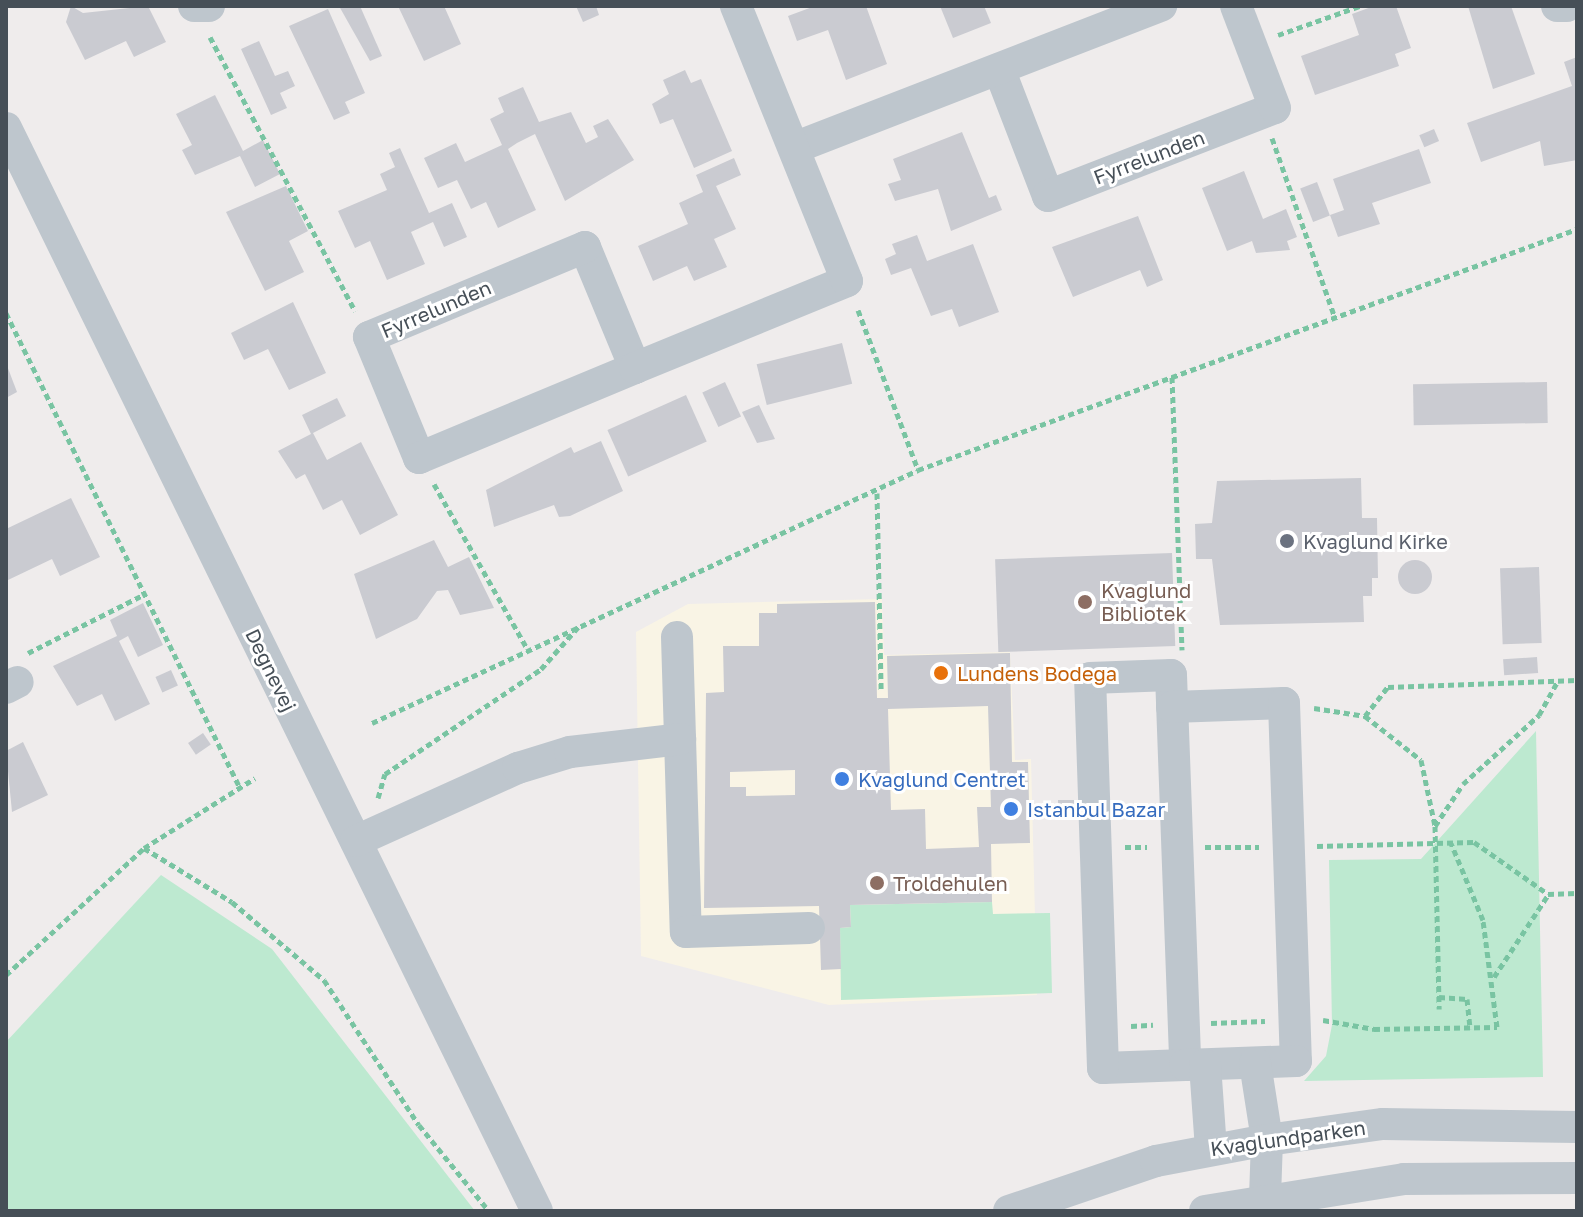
<!DOCTYPE html>
<style>
body{margin:0}
#map{position:relative;width:1583px;height:1217px;overflow:hidden;background:#efecec;font-family:"Golos Text",sans-serif}
div>[style]{position:absolute}
.commercial>*{inset:0;background:#f9f4e5}
.green>*{inset:0;background:#bde9d0}
.building>*{inset:0;background:#cacbd1;transform-origin:0 0}
.round{border-radius:50%}
.path>*{height:5px;margin-top:-2.5px;transform-origin:0;background:repeating-linear-gradient(90deg,#79c4a2 0 6px,transparent 0 10px)}
.minor>*{height:32px;margin:-16px;padding:0 16px;transform-origin:16px;border-radius:16px;background:#bec6cd}
.dots>*{width:22px;height:22px;translate:-50% -50%;box-sizing:border-box;border:4px solid #fff;border-radius:50%}
span{translate:-50% -50%;white-space:nowrap;text-align:center;line-height:1.15;-webkit-text-stroke:6px #fff;paint-order:stroke}
.street-label{font-size:20px;color:#464f57}
.worship-label{font-size:20px;color:#5b616d}
.left{translate:0 -50%;text-align:left}
.education-label{font-size:20px;color:#785e54}
.food-label{font-size:20px;color:#c56008}
.shop-label{font-size:20px;color:#366cbe}
.frame{position:absolute;inset:0;border:8px solid #464f57;pointer-events:none}
</style>
<div id="map">
<div class="commercial">
<i style="clip-path:polygon(882px 599px,884px 655px,1010px 652px,1015px 760px,1031px 759px,1037px 995px,829px 1005px,641px 956px,636px 632px,688px 604px)"></i>
</div>
<div class="green">
<i style="clip-path:polygon(1536px 731px,1543px 1077px,1304px 1081px,1326px 1056px,1332px 1025px,1329px 860px,1421px 859px)"></i>
<i style="clip-path:polygon(161px 875px,272px 949px,475px 1211px,6px 1211px,6px 1042px)"></i>
<i style="clip-path:polygon(992px 902px,993px 914px,1050px 913px,1052px 993px,841px 1000px,840px 928px,851px 927px,850px 905px)"></i>
</div>
<div class="building">
<i style="clip-path:polygon(71px 6px,83px 13px,148px 6px,166px 42px,134px 57px,126px 41px,85px 60px,66px 22px)"></i>
<i style="clip-path:polygon(339px 6px,360px 6px,382px 56px,370px 61px)"></i>
<i style="clip-path:polygon(398px 6px,444px 6px,461px 44px,424px 61px)"></i>
<i style="clip-path:polygon(576px 6px,596px 6px,599px 15px,583px 22px)"></i>
<i style="clip-path:polygon(815px 6px,866px 6px,887px 64px,846px 80px,828px 30px,797px 41px,788px 16px)"></i>
<i style="clip-path:polygon(940px 6px,984px 6px,991px 23px,953px 38px)"></i>
<i style="clip-path:polygon(1374px 6px,1396px 6px,1411px 48px,1395px 54px,1399px 66px,1315px 95px,1301px 56px,1359px 35px,1352px 14px)"></i>
<i style="clip-path:polygon(1468px 6px,1511px 6px,1535px 74px,1493px 89px)"></i>
<i style="clip-path:polygon(328px 9px,365px 93px,345px 102px,350px 113px,334px 120px,289px 26px)"></i>
<i style="clip-path:polygon(259px 41px,275px 76px,288px 71px,295px 86px,280px 93px,287px 108px,271px 115px,241px 49px)"></i>
<i style="clip-path:polygon(1577px 57px,1577px 160px,1544px 166px,1540px 141px,1481px 162px,1467px 123px,1572px 86px,1564px 62px)"></i>
<i style="clip-path:polygon(685px 70px,691px 83px,701px 79px,732px 151px,694px 168px,673px 119px,660px 124px,652px 104px,669px 94px,663px 80px)"></i>
<i style="clip-path:polygon(523px 87px,539px 122px,571px 112px,586px 143px,598px 137px,593px 126px,608px 119px,634px 160px,565px 201px,535px 134px,517px 143px,508px 149px,536px 210px,498px 228px,486px 202px,471px 209px,457px 180px,438px 188px,424px 158px,456px 143px,465px 162px,502px 145px,490px 119px,504px 112px,498px 98px)"></i>
<i style="clip-path:polygon(215px 95px,243px 151px,263px 140px,280px 174px,255px 187px,240px 156px,195px 175px,182px 150px,192px 145px,176px 114px)"></i>
<i style="left:1434px;top:129px;width:13px;height:16px;rotate:67deg"></i>
<i style="clip-path:polygon(962px 132px,989px 198px,996px 195px,1002px 210px,951px 231px,938px 189px,895px 201px,888px 184px,901px 180px,893px 159px)"></i>
<i style="clip-path:polygon(400px 148px,429px 213px,452px 203px,467px 237px,444px 247px,433px 222px,411px 232px,425px 264px,387px 280px,370px 241px,355px 248px,338px 211px,387px 190px,380px 174px,395px 167px,389px 153px)"></i>
<i style="clip-path:polygon(1419px 149px,1431px 183px,1372px 203px,1380px 224px,1338px 237px,1330px 215px,1344px 210px,1333px 179px)"></i>
<i style="clip-path:polygon(734px 158px,741px 175px,716px 186px,736px 229px,714px 239px,727px 267px,694px 281px,687px 266px,653px 281px,638px 246px,688px 224px,679px 203px,703px 192px,696px 175px)"></i>
<i style="clip-path:polygon(1244px 171px,1263px 219px,1286px 209px,1297px 237px,1287px 241px,1290px 250px,1256px 253px,1252px 241px,1227px 251px,1202px 188px)"></i>
<i style="left:1317px;top:182px;width:36px;height:18px;rotate:69deg"></i>
<i style="clip-path:polygon(286px 186px,308px 231px,289px 241px,304px 272px,265px 291px,226px 212px)"></i>
<i style="clip-path:polygon(1138px 216px,1163px 280px,1147px 287px,1140px 270px,1073px 297px,1052px 247px)"></i>
<i style="clip-path:polygon(917px 235px,927px 261px,973px 244px,999px 312px,959px 327px,952px 309px,931px 316px,911px 268px,891px 275px,885px 259px,896px 254px,892px 244px)"></i>
<i style="clip-path:polygon(293px 302px,326px 373px,289px 390px,268px 349px,244px 360px,231px 333px)"></i>
<i style="left:842px;top:343px;width:42px;height:88px;rotate:76deg"></i>
<i style="clip-path:polygon(6px 363px,17px 392px,6px 398px)"></i>
<i style="left:725px;top:382px;width:38px;height:25px;rotate:65deg"></i>
<i style="left:1547px;top:382px;width:41px;height:134px;rotate:89deg"></i>
<i style="left:686px;top:395px;width:51px;height:86px;rotate:66deg"></i>
<i style="clip-path:polygon(337px 398px,346px 416px,313px 433px,327px 460px,361px 442px,398px 515px,360px 535px,342px 500px,323px 510px,305px 474px,296px 479px,278px 451px,311px 434px,302px 415px)"></i>
<i style="clip-path:polygon(759px 405px,775px 439px,757px 443px,742px 412px)"></i>
<i style="clip-path:polygon(601px 441px,623px 491px,570px 516px,559px 517px,554px 505px,494px 527px,486px 490px,571px 447px,574px 453px)"></i>
<i style="clip-path:polygon(1361px 478px,1362px 518px,1377px 518px,1378px 578px,1372px 578px,1372px 596px,1363px 596px,1364px 622px,1220px 625px,1212px 559px,1196px 559px,1195px 524px,1212px 523px,1217px 481px)"></i>
<i style="clip-path:polygon(71px 498px,100px 557px,60px 576px,52px 559px,8px 580px,6px 529px)"></i>
<i style="clip-path:polygon(434px 540px,448px 567px,469px 557px,494px 608px,460px 615px,448px 590px,437px 591px,417px 619px,376px 639px,354px 574px)"></i>
<i style="left:1172px;top:553px;width:93px;height:177px;rotate:88deg"></i>
<i class="round" style="left:1398px;top:560px;width:34px;height:34px"></i>
<i style="left:1539px;top:567px;width:76px;height:39px;rotate:88deg"></i>
<i style="clip-path:polygon(evenodd,875px 602px,877px 698px,888px 698px,887px 656px,1010px 653px,1012px 762px,1028px 762px,1030px 843px,991px 844px,992px 902px,850px 905px,851px 927px,840px 928px,841px 969px,821px 970px,819px 906px,704px 908px,706px 693px,724px 692px,723px 646px,759px 646px,759px 613px,777px 613px,777px 604px,875px 602px,988px 706px,991px 807px,977px 807px,979px 847px,926px 849px,925px 809px,891px 810px,888px 709px,988px 706px,875px 602px,795px 770px,795px 795px,746px 796px,746px 787px,730px 787px,730px 772px,795px 770px)"></i>
<i style="clip-path:polygon(143px 603px,163px 645px,138px 657px,128px 636px,119px 641px,150px 704px,115px 721px,102px 694px,77px 706px,53px 666px,117px 636px,110px 620px)"></i>
<i style="left:1537px;top:657px;width:16px;height:34px;rotate:86deg"></i>
<i style="left:171px;top:670px;width:17px;height:17px;rotate:66deg"></i>
<i style="left:203px;top:733px;width:14px;height:18px;rotate:56deg"></i>
<i style="clip-path:polygon(23px 742px,48px 795px,12px 812px,6px 751px)"></i>
<i style="left:1080px;top:800px;width:11px;height:22px;rotate:90deg"></i>
</div>
<div class="path">
<i style="left:1278px;top:35px;width:87px;rotate:-19.5deg"></i>
<i style="left:210px;top:37px;width:310px;rotate:62.1deg"></i>
<i style="left:1272px;top:138px;width:188px;rotate:70.7deg"></i>
<i style="left:858px;top:310px;width:171px;rotate:69.4deg"></i>
<i style="left:6px;top:313px;width:530px;rotate:63.77deg"></i>
<i style="left:1172px;top:377px;width:273px;rotate:87.9deg"></i>
<i style="left:434px;top:484px;width:191px;rotate:60.5deg"></i>
<i style="left:877px;top:493px;width:198px;rotate:88.8deg"></i>
<i style="left:28px;top:653px;width:131px;rotate:-26.8deg"></i>
<i style="left:1314px;top:708px;width:52px;rotate:8.9deg"></i>
<i style="left:1365px;top:716px;width:71px;rotate:38.2deg"></i>
<i style="left:1421px;top:760px;width:67px;rotate:78deg"></i>
<i style="left:1435px;top:826px;width:50px;rotate:-56.3deg"></i>
<i style="left:1463px;top:784px;width:103px;rotate:-42.2deg"></i>
<i style="left:1539px;top:715px;width:39px;rotate:-61deg"></i>
<i style="left:1365px;top:716px;width:37px;rotate:-52deg"></i>
<i style="left:1388px;top:687px;width:189px;rotate:-2.1deg"></i>
<i style="left:372px;top:723px;width:602px;rotate:-24.86deg"></i>
<i style="left:918px;top:470px;width:702px;rotate:-20.09deg"></i>
<i style="left:378px;top:798px;width:25px;rotate:-74deg"></i>
<i style="left:385px;top:774px;width:188px;rotate:-33.9deg"></i>
<i style="left:541px;top:669px;width:57px;rotate:-48.5deg"></i>
<i style="left:1435px;top:826px;width:183px;rotate:88.7deg"></i>
<i style="left:1317px;top:846px;width:157px;rotate:-1.5deg"></i>
<i style="left:1474px;top:842px;width:90px;rotate:35.1deg"></i>
<i style="left:1548px;top:894px;width:29px;rotate:-2deg"></i>
<i style="left:1125px;top:847px;width:22px"></i>
<i style="left:1205px;top:847px;width:54px"></i>
<i style="left:144px;top:848px;width:103px;rotate:31.5deg"></i>
<i style="left:232px;top:902px;width:121px;rotate:40.3deg"></i>
<i style="left:324px;top:980px;width:173px;rotate:56.8deg"></i>
<i style="left:419px;top:1125px;width:111px;rotate:50.9deg"></i>
<i style="left:6px;top:975px;width:188px;rotate:-42.6deg"></i>
<i style="left:144px;top:848px;width:131px;rotate:-32.2deg"></i>
<i style="left:1494px;top:977px;width:98px;rotate:-56.6deg"></i>
<i style="left:1439px;top:997px;width:28px;rotate:4deg"></i>
<i style="left:1467px;top:999px;width:30px;rotate:84deg"></i>
<i style="left:1323px;top:1020px;width:52px;rotate:10deg"></i>
<i style="left:1374px;top:1029px;width:123px;rotate:-0.9deg"></i>
<i style="left:1497px;top:1027px;width:108px;rotate:-97.5deg"></i>
<i style="left:1483px;top:920px;width:83px;rotate:-112.6deg"></i>
<i style="left:1211px;top:1023px;width:54px;rotate:-2.1deg"></i>
<i style="left:1131px;top:1026px;width:22px;rotate:-3deg"></i>
</div>
<div class="minor">
<i style="left:194px;top:6px;width:15px"></i>
<i style="left:1557px;top:6px;width:10px"></i>
<i style="left:999px;top:69px;width:136px;rotate:68.9deg"></i>
<i style="left:1048px;top:196px;width:243px;rotate:-21.2deg"></i>
<i style="left:1275px;top:108px;width:109px;rotate:-110.9deg"></i>
<i style="left:6px;top:128px;width:1206px;rotate:63.88deg"></i>
<i style="left:794px;top:148px;width:394px;rotate:-21.2deg"></i>
<i style="left:635px;top:368px;width:131px;rotate:-112.5deg"></i>
<i style="left:585px;top:247px;width:234px;rotate:157.4deg"></i>
<i style="left:369px;top:337px;width:131px;rotate:67.5deg"></i>
<i style="left:419px;top:458px;width:234px;rotate:-22.6deg"></i>
<i style="left:635px;top:368px;width:229px;rotate:-22.3deg"></i>
<i style="left:847px;top:281px;width:297px;rotate:-112deg"></i>
<i style="left:677px;top:637px;width:295px;rotate:88.3deg"></i>
<i style="left:686px;top:932px;width:123px;rotate:-1.9deg"></i>
<i style="left:1171px;top:675px;width:390px;rotate:87.9deg"></i>
<i style="left:1185px;top:1065px;width:82px;rotate:177.9deg"></i>
<i style="left:1103px;top:1068px;width:390px;rotate:-91.9deg"></i>
<i style="left:1090px;top:678px;width:81px;rotate:-2.1deg"></i>
<i style="left:6px;top:688px;width:13px;rotate:-27deg"></i>
<i style="left:1172px;top:707px;width:112px;rotate:-2deg"></i>
<i style="left:1284px;top:703px;width:358px;rotate:88.1deg"></i>
<i style="left:1296px;top:1061px;width:111px;rotate:177.9deg"></i>
<i style="left:356px;top:841px;width:178px;rotate:-24.3deg"></i>
<i style="left:518px;top:768px;width:54px;rotate:-17.1deg"></i>
<i style="left:570px;top:752px;width:111px;rotate:-6.7deg"></i>
<i style="left:1255px;top:1063px;width:78px;rotate:81.1deg"></i>
<i style="left:1267px;top:1140px;width:56px;rotate:92deg"></i>
<i style="left:1205px;top:1065px;width:83px;rotate:85.9deg"></i>
<i style="left:1009px;top:1211px;width:155px;rotate:-18.8deg"></i>
<i style="left:1156px;top:1161px;width:113px;rotate:-10.7deg"></i>
<i style="left:1267px;top:1140px;width:117px;rotate:-7.9deg"></i>
<i style="left:1383px;top:1124px;width:194px;rotate:0.9deg"></i>
<i style="left:1205px;top:1211px;width:202px;rotate:-9.1deg"></i>
<i style="left:1404px;top:1179px;width:173px;rotate:-0.3deg"></i>
</div>
<div class="dots">
<i style="left:1287px;top:541px;background:#6b7280"></i>
<i style="left:1085px;top:602px;background:#8d6e63"></i>
<i style="left:941px;top:673px;background:#e8710a"></i>
<i style="left:842px;top:779px;background:#3f7fe0"></i>
<i style="left:1011px;top:809px;background:#3f7fe0"></i>
<i style="left:877px;top:883px;background:#8d6e63"></i>
</div>
<div class="street-label">
<span style="left:1149px;top:157px;rotate:-21deg">Fyrrelunden</span>
<span style="left:436px;top:309px;rotate:-23deg">Fyrrelunden</span>
<span style="left:271px;top:670px;rotate:64deg">Degnevej</span>
<span style="left:1288px;top:1138px;rotate:-8deg">Kvaglundparken</span>
</div>
<div class="worship-label">
<span class="left" style="left:1303px;top:541px">Kvaglund Kirke</span>
</div>
<div class="education-label">
<span class="left" style="left:1101px;top:602px">Kvaglund<br>Bibliotek</span>
<span class="left" style="left:893px;top:883px">Troldehulen</span>
</div>
<div class="food-label">
<span class="left" style="left:957px;top:673px">Lundens Bodega</span>
</div>
<div class="shop-label">
<span class="left" style="left:858px;top:779px">Kvaglund Centret</span>
<span class="left" style="left:1027px;top:809px">Istanbul Bazar</span>
</div>
<div class="frame"></div>
</div>
